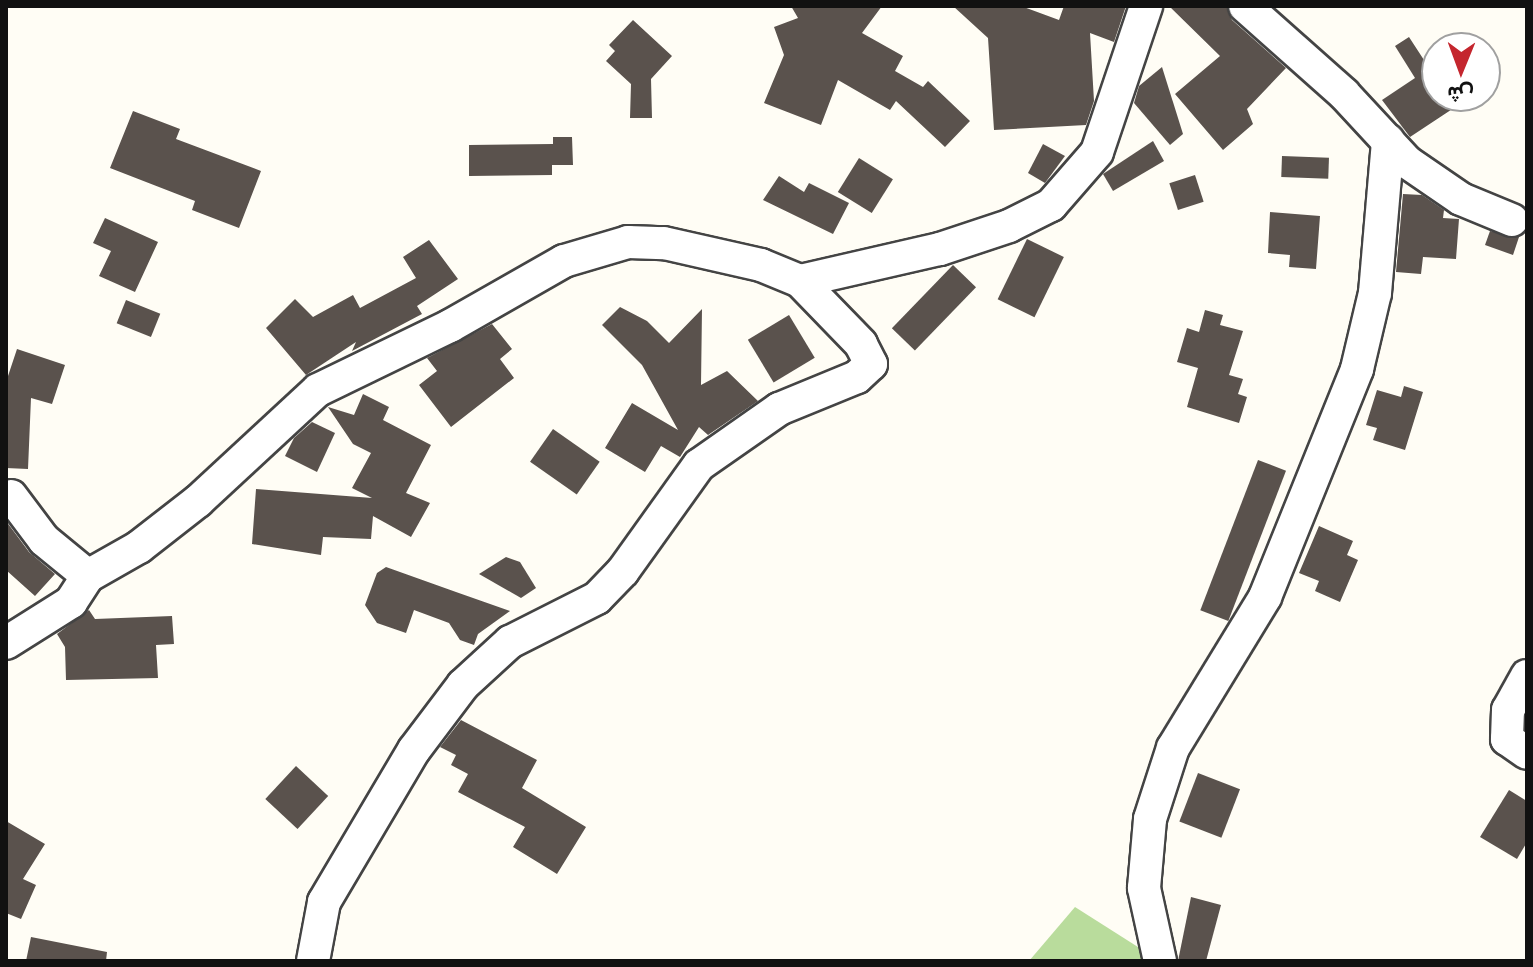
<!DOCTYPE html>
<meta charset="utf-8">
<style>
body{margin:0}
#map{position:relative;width:1533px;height:967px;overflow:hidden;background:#fffdf5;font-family:"Times New Roman",Vazirmatn,serif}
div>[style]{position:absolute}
.forest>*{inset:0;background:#b9dc9c}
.building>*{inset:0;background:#5a524d;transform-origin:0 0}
.roads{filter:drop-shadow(2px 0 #444) drop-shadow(-2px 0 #444) drop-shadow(0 2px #444) drop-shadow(0 -2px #444)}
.minor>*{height:32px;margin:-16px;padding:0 16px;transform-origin:16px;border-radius:16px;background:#fff}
span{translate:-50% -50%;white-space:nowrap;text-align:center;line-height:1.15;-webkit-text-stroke:8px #fff;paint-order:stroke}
.frame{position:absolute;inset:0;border:8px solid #111;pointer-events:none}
.north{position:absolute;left:1421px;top:32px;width:80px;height:80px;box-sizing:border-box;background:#fff;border:2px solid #a0a0a0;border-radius:50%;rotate:181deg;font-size:22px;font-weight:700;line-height:32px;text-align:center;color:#111}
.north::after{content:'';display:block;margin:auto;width:28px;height:36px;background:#c4262e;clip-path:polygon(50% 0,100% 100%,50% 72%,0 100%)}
</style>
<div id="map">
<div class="forest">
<i style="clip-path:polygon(1075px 907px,1160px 961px,1029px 961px)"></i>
</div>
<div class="building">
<i style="clip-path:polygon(791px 6px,882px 6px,862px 33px,903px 56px,895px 71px,923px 87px,928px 81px,970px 121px,945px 147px,896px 101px,890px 110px,838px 80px,821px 125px,764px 103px,784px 55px,774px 27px,798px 18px)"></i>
<i style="clip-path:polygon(953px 6px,1021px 6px,1059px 20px,1064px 6px,1126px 6px,1114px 42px,1090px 33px,1094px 101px,1086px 125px,994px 130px,988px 38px)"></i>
<i style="clip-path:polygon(1169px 6px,1227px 6px,1232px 20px,1286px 68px,1247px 109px,1253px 124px,1223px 150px,1175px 94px,1220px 56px)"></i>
<i style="clip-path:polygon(633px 20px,672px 56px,651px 79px,652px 118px,630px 118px,631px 84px,606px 61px,615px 51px,609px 45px)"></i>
<i style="clip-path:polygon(1409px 37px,1437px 80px,1437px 96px,1472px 96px,1410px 137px,1382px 100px,1415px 78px,1395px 46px)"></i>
<i style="clip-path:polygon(1162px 67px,1183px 134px,1170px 145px,1134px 103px,1139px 86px)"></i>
<i style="clip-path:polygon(133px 111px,180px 129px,176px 139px,261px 171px,239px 228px,192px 210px,195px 201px,110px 168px)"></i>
<i style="clip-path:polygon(553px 137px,572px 137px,573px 165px,552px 165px,552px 175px,469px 176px,469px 145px,553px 144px)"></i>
<i style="clip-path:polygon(1153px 141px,1164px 161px,1113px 191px,1103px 174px)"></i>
<i style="clip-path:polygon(1043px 144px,1065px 156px,1045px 183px,1028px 173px)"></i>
<i style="left:1282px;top:156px;width:47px;height:21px;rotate:2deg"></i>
<i style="left:859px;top:158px;width:40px;height:40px;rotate:32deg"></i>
<i style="left:1195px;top:175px;width:28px;height:27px;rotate:72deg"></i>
<i style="clip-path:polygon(779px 176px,804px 192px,809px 183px,849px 203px,833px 234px,763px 200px)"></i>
<i style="clip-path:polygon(1403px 194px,1422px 195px,1444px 210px,1443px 218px,1459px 219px,1456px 259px,1423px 257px,1421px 274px,1396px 272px)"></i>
<i style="clip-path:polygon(1270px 212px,1320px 216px,1316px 269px,1289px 267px,1290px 255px,1268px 253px)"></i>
<i style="clip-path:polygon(105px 218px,158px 242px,135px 292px,99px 276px,111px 251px,93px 243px)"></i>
<i style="clip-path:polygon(1490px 231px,1519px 237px,1513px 255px,1485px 245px)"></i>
<i style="left:1027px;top:239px;width:41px;height:67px;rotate:26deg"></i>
<i style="clip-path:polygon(429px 240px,458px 279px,417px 306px,422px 314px,352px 351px,356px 342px,306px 375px,266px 328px,295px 299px,313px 317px,353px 295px,360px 308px,416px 278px,403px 257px)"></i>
<i style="left:953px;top:265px;width:32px;height:88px;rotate:44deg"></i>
<i style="left:126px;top:300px;width:37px;height:25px;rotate:22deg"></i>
<i style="clip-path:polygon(620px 307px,647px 321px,669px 343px,702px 309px,701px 385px,727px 371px,758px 401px,708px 435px,699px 427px,680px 457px,661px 446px,645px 472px,605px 448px,632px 403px,678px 430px,642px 365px,602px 325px)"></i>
<i style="clip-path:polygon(1205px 310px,1223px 315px,1220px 325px,1243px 331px,1229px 375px,1243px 379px,1238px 394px,1247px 397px,1239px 423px,1187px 407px,1198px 368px,1177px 362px,1187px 328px,1199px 332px)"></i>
<i style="left:789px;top:315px;width:50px;height:48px;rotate:59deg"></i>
<i style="clip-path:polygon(492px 324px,512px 349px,500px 359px,514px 378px,451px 427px,419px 385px,437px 371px,427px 358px)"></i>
<i style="clip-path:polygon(17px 349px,65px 365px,52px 404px,31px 398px,28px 469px,6px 468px,6px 382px)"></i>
<i style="clip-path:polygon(1404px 386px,1423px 392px,1405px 450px,1373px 440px,1377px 428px,1366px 425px,1377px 390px,1401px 397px)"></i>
<i style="clip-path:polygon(363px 394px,389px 407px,383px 420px,431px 445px,406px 493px,430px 503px,411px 537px,373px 516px,371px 539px,323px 537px,321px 555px,252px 544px,256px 489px,372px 498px,352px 488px,371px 453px,353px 444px,328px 407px,354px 415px)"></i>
<i style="clip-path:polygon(312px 422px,335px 433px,317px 472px,285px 456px,294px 438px)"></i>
<i style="left:553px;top:429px;width:57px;height:40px;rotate:35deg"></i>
<i style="left:1258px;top:460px;width:30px;height:161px;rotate:21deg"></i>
<i style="clip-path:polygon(6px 521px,29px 552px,55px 574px,35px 596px,6px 570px)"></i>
<i style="clip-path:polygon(1319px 526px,1353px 541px,1347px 555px,1358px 560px,1340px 602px,1315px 591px,1319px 581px,1299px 573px)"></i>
<i style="clip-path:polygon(506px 557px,520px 562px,536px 588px,521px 598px,479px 574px)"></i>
<i style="clip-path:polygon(386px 567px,456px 592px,510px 611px,478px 634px,474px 645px,460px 640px,449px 623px,414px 610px,406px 633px,377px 623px,365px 605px,377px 573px)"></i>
<i style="clip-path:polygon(89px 610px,95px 619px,172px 616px,174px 644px,156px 645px,158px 678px,66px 680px,65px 647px,57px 634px)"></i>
<i style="clip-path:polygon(461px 720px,537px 760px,522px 788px,586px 827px,557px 874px,513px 847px,525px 827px,458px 792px,468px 774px,451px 765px,456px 755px,440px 747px)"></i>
<i style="left:296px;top:766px;width:44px;height:45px;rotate:43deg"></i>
<i style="left:1198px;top:773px;width:45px;height:52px;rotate:21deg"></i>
<i style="clip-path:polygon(1509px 790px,1527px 801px,1527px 842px,1517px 859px,1480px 837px)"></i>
<i style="clip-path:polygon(6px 821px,45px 844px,23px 879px,36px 885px,21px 919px,6px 913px)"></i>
<i style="clip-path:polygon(1191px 897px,1221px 905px,1206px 961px,1178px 961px)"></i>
<i style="clip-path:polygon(31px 937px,107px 952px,106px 961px,26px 961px)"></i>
</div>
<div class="roads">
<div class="minor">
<i style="left:1245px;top:6px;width:132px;rotate:41.6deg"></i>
<i style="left:1344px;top:94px;width:93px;rotate:47.2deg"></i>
<i style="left:1407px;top:162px;width:65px;rotate:34.4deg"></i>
<i style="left:1461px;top:199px;width:55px;rotate:22.4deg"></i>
<i style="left:11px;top:496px;width:55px;rotate:53.1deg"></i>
<i style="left:44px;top:540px;width:57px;rotate:39.3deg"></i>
<i style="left:6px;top:643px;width:77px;rotate:-32.2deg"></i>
<i style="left:71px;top:602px;width:31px;rotate:-57deg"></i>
<i style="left:88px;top:576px;width:59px;rotate:-29.6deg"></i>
<i style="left:139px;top:547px;width:75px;rotate:-37.9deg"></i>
<i style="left:198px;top:501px;width:163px;rotate:-42.8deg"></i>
<i style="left:318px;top:390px;width:147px;rotate:-25.9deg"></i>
<i style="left:450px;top:326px;width:131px;rotate:-29.7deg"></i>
<i style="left:564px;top:261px;width:67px;rotate:-16.5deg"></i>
<i style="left:628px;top:242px;width:36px;rotate:2deg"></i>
<i style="left:664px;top:243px;width:99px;rotate:12.8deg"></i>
<i style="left:761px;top:265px;width:42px;rotate:22.3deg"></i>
<i style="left:800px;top:281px;width:144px;rotate:-12.9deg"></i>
<i style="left:940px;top:249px;width:73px;rotate:-18.4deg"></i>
<i style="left:1009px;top:226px;width:47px;rotate:-26.6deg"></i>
<i style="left:1051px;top:205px;width:70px;rotate:-49deg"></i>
<i style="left:1097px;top:152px;width:154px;rotate:-71.4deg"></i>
<i style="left:1527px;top:676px;width:39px;rotate:119deg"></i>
<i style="left:1508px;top:710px;width:29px;rotate:92deg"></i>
<i style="left:1507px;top:739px;width:24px;rotate:35deg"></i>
<i style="left:313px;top:961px;width:60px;rotate:-79.4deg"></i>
<i style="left:324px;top:902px;width:177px;rotate:-59.4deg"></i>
<i style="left:414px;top:750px;width:81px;rotate:-53deg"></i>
<i style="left:463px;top:685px;width:64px;rotate:-42.5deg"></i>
<i style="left:510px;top:642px;width:97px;rotate:-26.8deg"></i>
<i style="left:597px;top:598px;width:37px;rotate:-46deg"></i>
<i style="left:623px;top:571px;width:130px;rotate:-54.4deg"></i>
<i style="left:699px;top:465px;width:98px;rotate:-35deg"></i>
<i style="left:779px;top:409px;width:84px;rotate:-22.3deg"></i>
<i style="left:857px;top:377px;width:19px;rotate:-43deg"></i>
<i style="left:871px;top:364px;width:22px;rotate:-117deg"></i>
<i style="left:861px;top:344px;width:88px;rotate:-134.1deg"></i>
<i style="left:1160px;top:961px;width:75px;rotate:-102.4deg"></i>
<i style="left:1144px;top:888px;width:69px;rotate:-85deg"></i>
<i style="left:1150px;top:819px;width:75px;rotate:-72.1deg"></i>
<i style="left:1173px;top:748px;width:177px;rotate:-58.6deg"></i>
<i style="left:1265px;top:597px;width:246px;rotate:-68deg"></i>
<i style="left:1357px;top:369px;width:78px;rotate:-76.7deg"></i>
<i style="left:1375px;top:293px;width:153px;rotate:-85.1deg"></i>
</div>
</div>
<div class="frame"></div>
<div class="north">ش</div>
</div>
